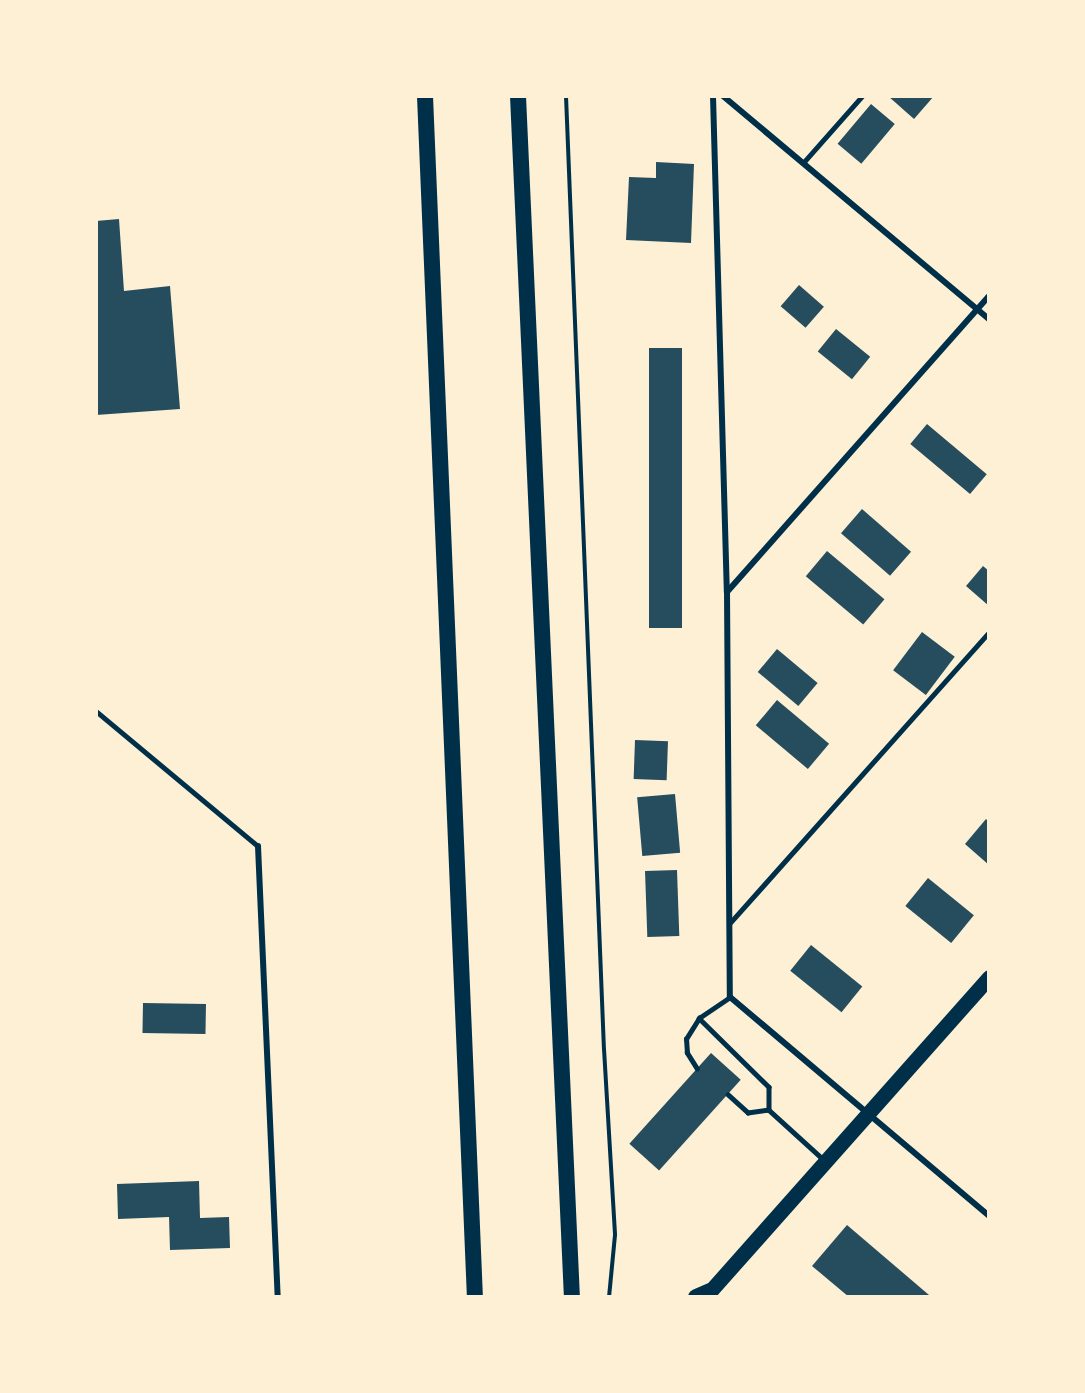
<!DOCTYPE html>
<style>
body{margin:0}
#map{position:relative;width:1085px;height:1393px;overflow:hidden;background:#fdf0d5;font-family:Manrope,sans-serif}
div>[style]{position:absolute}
.building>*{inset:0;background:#264d5e;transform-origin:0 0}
.path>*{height:4px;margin:-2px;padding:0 2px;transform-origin:2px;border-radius:2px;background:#003049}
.service>*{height:4.5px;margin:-2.25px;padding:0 2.25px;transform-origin:2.25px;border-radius:2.25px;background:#003049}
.minor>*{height:6px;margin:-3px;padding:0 3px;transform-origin:3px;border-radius:3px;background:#003049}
.primary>*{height:15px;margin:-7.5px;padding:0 7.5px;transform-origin:7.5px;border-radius:7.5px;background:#003049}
.trunk>*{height:16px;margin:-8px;padding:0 8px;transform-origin:8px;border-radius:8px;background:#003049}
span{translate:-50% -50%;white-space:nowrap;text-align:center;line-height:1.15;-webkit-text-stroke:6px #fdf0d5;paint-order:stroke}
.frame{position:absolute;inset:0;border:98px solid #fdf0d5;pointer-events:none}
</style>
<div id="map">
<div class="building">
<i style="clip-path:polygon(888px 96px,934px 96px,914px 119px)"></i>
<i style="left:871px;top:104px;width:31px;height:52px;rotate:40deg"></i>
<i style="clip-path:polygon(656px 162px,694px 164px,691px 243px,626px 240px,629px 177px,656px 178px)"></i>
<i style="clip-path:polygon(119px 219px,124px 291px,170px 286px,180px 409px,96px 415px,96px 221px)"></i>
<i style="left:799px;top:285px;width:33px;height:28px;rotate:41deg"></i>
<i style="left:836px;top:329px;width:44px;height:29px;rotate:39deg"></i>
<i style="left:649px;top:348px;width:33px;height:280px"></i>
<i style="left:927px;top:424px;width:78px;height:26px;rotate:40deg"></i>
<i style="left:862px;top:509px;width:65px;height:32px;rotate:41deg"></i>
<i style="left:827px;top:551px;width:75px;height:33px;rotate:40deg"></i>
<i style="clip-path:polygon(983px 566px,989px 571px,989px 606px,966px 586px)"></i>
<i style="left:922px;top:632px;width:41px;height:48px;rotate:37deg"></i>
<i style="left:777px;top:649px;width:53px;height:30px;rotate:40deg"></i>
<i style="left:777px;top:700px;width:68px;height:33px;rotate:40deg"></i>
<i style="left:635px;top:740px;width:33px;height:39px;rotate:2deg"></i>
<i style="left:675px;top:794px;width:59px;height:38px;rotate:85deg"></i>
<i style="clip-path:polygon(986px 819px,989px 822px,989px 865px,965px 844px)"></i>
<i style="left:677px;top:870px;width:66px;height:32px;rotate:88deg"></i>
<i style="left:928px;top:878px;width:59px;height:36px;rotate:39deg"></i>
<i style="left:811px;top:945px;width:66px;height:33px;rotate:39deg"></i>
<i style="left:143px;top:1003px;width:63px;height:30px;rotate:1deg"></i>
<i style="left:711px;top:1053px;width:40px;height:122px;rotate:42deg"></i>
<i style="clip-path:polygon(199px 1181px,200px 1218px,229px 1217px,230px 1248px,170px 1250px,169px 1217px,118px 1219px,117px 1184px)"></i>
<i style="clip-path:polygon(847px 1225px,929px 1295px,927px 1297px,849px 1297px,812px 1266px)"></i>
</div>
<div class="path">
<i style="left:566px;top:96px;width:954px;rotate:87.72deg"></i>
<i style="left:604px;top:1049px;width:186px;rotate:86.6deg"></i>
<i style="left:615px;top:1235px;width:62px;rotate:95.5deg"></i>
</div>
<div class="service">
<i style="left:803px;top:163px;width:89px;rotate:-48.6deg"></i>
<i style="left:96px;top:711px;width:211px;rotate:39.8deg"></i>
<i style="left:729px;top:924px;width:391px;rotate:-48.3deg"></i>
<i style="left:699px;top:1018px;width:37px;rotate:-34deg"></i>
<i style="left:697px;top:1069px;width:19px;rotate:-122deg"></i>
<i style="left:687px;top:1053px;width:14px;rotate:-94deg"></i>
<i style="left:686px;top:1039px;width:25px;rotate:-58deg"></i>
<i style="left:699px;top:1018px;width:98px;rotate:44.6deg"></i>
<i style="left:769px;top:1087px;width:23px;rotate:90deg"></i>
<i style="left:769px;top:1110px;width:21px;rotate:172deg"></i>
<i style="left:748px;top:1113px;width:27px;rotate:-138deg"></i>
<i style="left:769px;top:1110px;width:73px;rotate:42.2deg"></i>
</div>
<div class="minor">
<i style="left:713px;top:96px;width:496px;rotate:88.4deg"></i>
<i style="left:727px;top:592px;width:405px;rotate:89.6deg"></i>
<i style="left:730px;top:997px;width:339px;rotate:40.2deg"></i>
<i style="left:723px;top:96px;width:347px;rotate:40deg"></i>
<i style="left:727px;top:592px;width:395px;rotate:-48.5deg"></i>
<i style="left:258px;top:846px;width:451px;rotate:87.5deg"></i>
</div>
<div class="primary">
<i style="left:705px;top:1297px;width:428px;rotate:-48.4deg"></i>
</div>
<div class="trunk">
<i style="left:425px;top:96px;width:1202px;rotate:87.62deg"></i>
<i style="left:518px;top:96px;width:1202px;rotate:87.43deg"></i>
<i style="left:696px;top:1297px;width:15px;rotate:-23deg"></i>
</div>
<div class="frame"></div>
</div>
